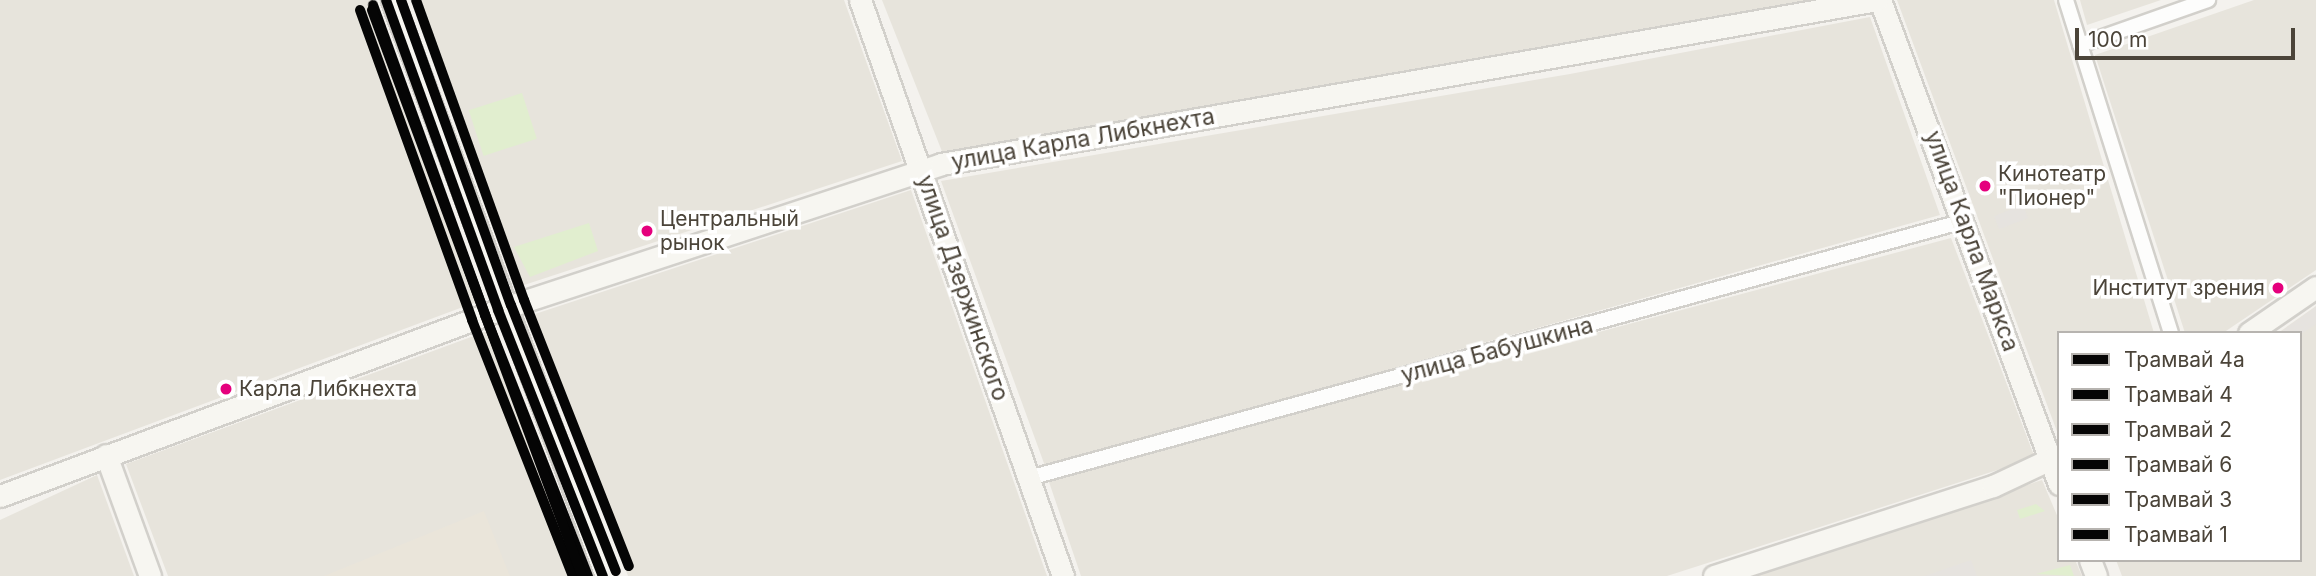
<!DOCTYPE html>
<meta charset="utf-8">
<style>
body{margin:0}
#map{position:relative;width:2316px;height:576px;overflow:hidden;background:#f4f2ee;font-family:Inter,sans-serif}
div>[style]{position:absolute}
.residential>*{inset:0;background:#e7e4dc}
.education>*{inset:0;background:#eae5da}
.green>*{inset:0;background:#e1eecf;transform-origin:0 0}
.parking>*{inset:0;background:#e6e3df;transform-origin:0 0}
.roads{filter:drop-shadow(2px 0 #d2d0cb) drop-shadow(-2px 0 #d2d0cb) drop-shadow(0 2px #d2d0cb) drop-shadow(0 -2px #d2d0cb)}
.street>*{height:14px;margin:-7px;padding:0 7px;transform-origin:7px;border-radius:7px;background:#fdfdfc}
.secondary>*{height:21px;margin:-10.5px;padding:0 10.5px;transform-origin:10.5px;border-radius:10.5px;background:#f7f6f1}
.tram-1>*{height:10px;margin:-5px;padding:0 5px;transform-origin:5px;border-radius:5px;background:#050505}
.tram-2>*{height:10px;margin:-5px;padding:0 5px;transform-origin:5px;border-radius:5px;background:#050505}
.tram-3>*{height:10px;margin:-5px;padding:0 5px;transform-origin:5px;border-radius:5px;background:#050505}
.tram-4>*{height:10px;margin:-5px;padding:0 5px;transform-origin:5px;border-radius:5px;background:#050505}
.tram-5>*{height:10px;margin:-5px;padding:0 5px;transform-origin:5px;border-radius:5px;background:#050505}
.tram-6>*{height:10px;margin:-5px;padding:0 5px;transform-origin:5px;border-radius:5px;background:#050505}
.dots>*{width:19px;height:19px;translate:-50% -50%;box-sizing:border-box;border:4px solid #fff;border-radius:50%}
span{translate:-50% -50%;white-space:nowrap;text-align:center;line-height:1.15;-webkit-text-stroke:7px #fff;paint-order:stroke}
.bus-label{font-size:21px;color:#4b4439}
.left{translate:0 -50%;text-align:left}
.right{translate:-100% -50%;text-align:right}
.street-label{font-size:23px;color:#4b4439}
.legend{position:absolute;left:2057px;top:331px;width:245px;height:231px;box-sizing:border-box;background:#fff;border:2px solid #b7b4b0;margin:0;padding:9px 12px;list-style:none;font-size:21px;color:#4b4439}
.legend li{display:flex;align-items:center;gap:14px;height:35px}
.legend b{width:35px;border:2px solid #b7b4b0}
.scale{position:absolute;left:2075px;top:28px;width:220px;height:32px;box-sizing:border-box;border:4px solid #4b4439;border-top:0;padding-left:9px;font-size:21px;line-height:24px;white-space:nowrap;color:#4b4439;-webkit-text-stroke:5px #fff;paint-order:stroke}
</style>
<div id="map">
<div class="residential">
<i style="clip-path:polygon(0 0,370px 0,479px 301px,0 480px)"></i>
<i style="clip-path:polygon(413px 0,844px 0,902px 161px,518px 287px)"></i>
<i style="clip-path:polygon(882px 0,1824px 0,943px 154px)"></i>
<i style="clip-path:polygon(1897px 0,2054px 0,2154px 333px,2059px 333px,2059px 437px)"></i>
<i style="clip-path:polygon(2080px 0,2161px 0,2087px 25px)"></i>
<i style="clip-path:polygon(2254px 0,2316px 0,2316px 270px,2223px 333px,2185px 333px,2095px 55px)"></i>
<i style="clip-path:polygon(1870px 17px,1940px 215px,1045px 466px,941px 181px,1570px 74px)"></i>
<i style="clip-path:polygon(911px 190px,1047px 576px,628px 576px,529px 316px)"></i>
<i style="clip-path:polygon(1951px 238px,2035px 458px,1667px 576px,1081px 576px,1048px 479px)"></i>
<i style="clip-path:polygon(2316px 306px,2316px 576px,2122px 576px,2116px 560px,2300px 560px,2300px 333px,2278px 333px)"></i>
<i style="clip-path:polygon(490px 330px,583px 576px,168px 576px,126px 464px)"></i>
<i style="clip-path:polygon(97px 475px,134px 576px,0 576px,0 520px)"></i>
<i style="clip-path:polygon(2042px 480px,2059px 520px,2059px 560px,2075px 560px,2082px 576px,1752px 576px)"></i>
</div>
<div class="education">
<i style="clip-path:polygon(484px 511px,510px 576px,324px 576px)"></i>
</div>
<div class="green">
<i style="left:522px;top:93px;width:48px;height:56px;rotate:72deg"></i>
<i style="clip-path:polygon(589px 223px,598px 251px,530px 277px,514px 247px)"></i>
<i style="clip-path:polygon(2036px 504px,2045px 511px,2020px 519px,2017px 510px)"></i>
<i style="clip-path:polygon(2070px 565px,2074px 576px,2036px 574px)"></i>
</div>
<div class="parking">
<i style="left:2023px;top:205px;width:14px;height:31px;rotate:69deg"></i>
<i style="clip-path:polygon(2316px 307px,2316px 324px,2300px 335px,2279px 333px)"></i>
<i style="clip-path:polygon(1971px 560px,1977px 576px,1925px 576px)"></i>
</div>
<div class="roads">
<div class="street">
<i style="left:2066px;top:0;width:349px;rotate:72.5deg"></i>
<i style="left:2080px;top:45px;width:136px;rotate:-19.4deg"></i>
<i style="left:1029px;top:478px;width:970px;rotate:-15.37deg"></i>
</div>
<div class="secondary">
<i style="left:392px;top:0;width:614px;rotate:69.62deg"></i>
<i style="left:860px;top:0;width:611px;rotate:70.59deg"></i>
<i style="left:1880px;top:0;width:516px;rotate:69.7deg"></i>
<i style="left:2249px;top:333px;width:81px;rotate:-34.5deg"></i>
<i style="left:106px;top:455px;width:129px;rotate:70deg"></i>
<i style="left:0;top:496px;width:538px;rotate:-20.46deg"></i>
<i style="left:504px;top:308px;width:460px;rotate:-18.2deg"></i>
<i style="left:941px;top:164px;width:950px;rotate:-9.94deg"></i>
<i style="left:2090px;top:560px;width:17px;rotate:69deg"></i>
<i style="left:1714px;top:576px;width:293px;rotate:-17.9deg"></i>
<i style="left:1993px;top:486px;width:73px;rotate:-25.2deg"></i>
</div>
</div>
<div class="tram-1">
<i style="left:386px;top:0;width:330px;rotate:70.1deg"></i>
<i style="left:498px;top:310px;width:286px;rotate:68.5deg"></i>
</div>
<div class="tram-2">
<i style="left:373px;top:5px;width:330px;rotate:70.1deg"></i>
<i style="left:485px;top:315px;width:281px;rotate:68.5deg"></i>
</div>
<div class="tram-3">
<i style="left:401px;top:0;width:324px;rotate:70.2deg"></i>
<i style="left:511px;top:305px;width:286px;rotate:68.5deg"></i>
</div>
<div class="tram-4">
<i style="left:360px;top:10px;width:330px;rotate:70.1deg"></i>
<i style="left:472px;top:320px;width:275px;rotate:68.5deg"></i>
</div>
<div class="tram-5">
<i style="left:416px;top:0;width:319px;rotate:70.2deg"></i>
<i style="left:524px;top:300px;width:286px;rotate:68.5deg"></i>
</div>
<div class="tram-6">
<i style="left:372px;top:10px;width:604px;rotate:69.64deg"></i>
</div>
<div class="dots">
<i style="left:1985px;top:186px;background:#e5007d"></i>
<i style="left:647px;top:231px;background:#e5007d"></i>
<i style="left:2278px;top:288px;background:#e5007d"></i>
<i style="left:226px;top:389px;background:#e5007d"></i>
</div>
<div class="bus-label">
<span class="left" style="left:1998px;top:186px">Кинотеатр<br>"Пионер"</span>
<span class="left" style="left:660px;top:231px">Центральный<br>рынок</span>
<span class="right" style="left:2265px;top:288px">Институт зрения</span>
<span class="left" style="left:239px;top:389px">Карла Либкнехта</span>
</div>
<div class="street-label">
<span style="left:1083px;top:139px;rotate:-10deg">улица Карла Либкнехта</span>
<span style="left:1972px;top:241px;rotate:70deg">улица Карла Маркса</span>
<span style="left:963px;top:288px;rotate:71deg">улица Дзержинского</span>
<span style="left:1497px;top:350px;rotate:-15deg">улица Бабушкина</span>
</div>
<ul class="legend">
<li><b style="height:9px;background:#050505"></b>Трамвай 4a</li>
<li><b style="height:9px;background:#050505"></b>Трамвай 4</li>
<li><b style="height:9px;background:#050505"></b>Трамвай 2</li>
<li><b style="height:9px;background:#050505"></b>Трамвай 6</li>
<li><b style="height:9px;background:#050505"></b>Трамвай 3</li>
<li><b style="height:9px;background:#050505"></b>Трамвай 1</li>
</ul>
<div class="scale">100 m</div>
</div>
